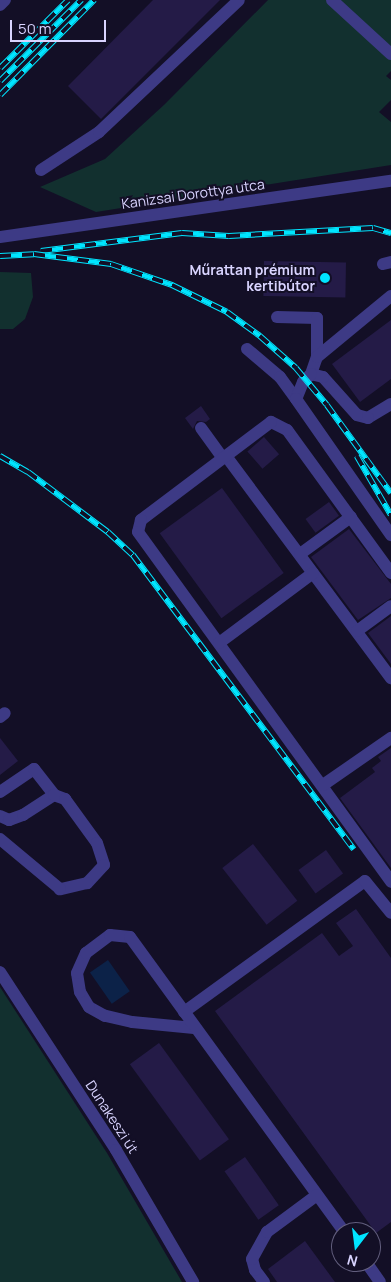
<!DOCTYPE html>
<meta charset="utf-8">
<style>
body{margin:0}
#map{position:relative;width:391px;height:1282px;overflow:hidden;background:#130f26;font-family:Manrope,sans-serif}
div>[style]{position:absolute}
.green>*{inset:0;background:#12302f}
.water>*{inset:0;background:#0c2248;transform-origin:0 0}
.building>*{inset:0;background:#241b47;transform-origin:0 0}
.minor>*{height:12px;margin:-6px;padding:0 6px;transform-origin:6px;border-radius:6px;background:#3d3a85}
.rail>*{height:5.5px;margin-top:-2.75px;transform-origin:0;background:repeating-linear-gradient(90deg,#130f26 0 11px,#00e5ff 0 22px);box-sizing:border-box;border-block:1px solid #00e5ff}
.dots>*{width:14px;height:14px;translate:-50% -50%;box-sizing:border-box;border:2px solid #130f26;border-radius:50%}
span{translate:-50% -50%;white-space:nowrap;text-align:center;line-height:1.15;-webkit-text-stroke:4px #130f26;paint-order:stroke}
.street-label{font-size:14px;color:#d9d4ff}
.poi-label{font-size:14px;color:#d9d4ff;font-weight:700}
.right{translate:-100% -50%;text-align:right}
.north{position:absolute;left:331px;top:1222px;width:50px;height:50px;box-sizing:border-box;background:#130f26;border:1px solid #625e7d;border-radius:50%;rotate:195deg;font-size:14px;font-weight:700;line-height:20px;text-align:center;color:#d9d4ff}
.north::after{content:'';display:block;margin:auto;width:18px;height:22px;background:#00e5ff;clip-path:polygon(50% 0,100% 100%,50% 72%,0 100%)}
.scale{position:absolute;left:10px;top:20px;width:96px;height:22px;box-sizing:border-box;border:2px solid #d9d4ff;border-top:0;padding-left:6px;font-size:15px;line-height:18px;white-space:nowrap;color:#d9d4ff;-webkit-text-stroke:4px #130f26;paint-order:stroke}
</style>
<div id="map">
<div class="green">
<i style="clip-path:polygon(268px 0,391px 0,391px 71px,386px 76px,391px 80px,391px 100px,379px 112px,391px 122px,391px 165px,96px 212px,40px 187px,105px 159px,165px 104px)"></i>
<i style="clip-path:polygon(0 272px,31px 273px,33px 297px,25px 319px,13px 329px,0 329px)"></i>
<i style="clip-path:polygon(0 987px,107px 1153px,182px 1282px,0 1282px)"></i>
</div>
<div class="water">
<i style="left:108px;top:960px;width:38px;height:22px;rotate:55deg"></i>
</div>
<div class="building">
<i style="clip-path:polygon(153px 0,220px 0,101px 119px,68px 86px)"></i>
<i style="left:264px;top:261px;width:82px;height:35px;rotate:1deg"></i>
<i style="clip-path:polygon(391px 320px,391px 379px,360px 402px,332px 364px)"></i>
<i style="clip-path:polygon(201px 406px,210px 419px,206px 422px,197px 421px,193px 429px,185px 418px)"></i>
<i style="left:264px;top:437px;width:23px;height:22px;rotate:49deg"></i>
<i style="left:222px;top:488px;width:105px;height:77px;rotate:54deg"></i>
<i style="left:329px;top:502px;width:17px;height:29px;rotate:54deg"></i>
<i style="clip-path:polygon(349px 529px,391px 584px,391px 598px,358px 620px,311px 557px)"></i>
<i style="clip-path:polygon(391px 616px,391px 664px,368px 633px)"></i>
<i style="clip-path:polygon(0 738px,18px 761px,0 775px)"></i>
<i style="clip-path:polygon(391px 748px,391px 868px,340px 798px,375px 772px,372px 768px,381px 761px,378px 757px)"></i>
<i style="left:253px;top:844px;width:72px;height:39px;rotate:52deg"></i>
<i style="left:326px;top:850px;width:29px;height:34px;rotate:54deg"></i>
<i style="clip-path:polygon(356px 909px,391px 958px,391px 1222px,376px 1233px,215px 1011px,322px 933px,339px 956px,353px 946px,336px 923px)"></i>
<i style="left:159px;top:1043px;width:119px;height:36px;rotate:54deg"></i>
<i style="left:245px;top:1157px;width:59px;height:25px;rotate:55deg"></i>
<i style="clip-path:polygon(305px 1241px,335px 1282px,277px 1282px,268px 1269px)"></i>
</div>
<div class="minor">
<i style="left:332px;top:0;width:80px;rotate:42.5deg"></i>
<i style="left:0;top:5px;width:7px;rotate:-45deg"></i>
<i style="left:41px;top:170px;width:69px;rotate:-33.2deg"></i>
<i style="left:99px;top:132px;width:192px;rotate:-43.3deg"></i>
<i style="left:0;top:237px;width:395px;rotate:-8.2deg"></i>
<i style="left:383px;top:264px;width:8px;rotate:-14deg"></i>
<i style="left:277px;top:317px;width:40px;rotate:1.4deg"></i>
<i style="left:317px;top:318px;width:39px;rotate:90deg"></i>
<i style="left:247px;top:349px;width:43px;rotate:40.3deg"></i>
<i style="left:280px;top:377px;width:27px;rotate:54deg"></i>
<i style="left:311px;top:374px;width:18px;rotate:-71deg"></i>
<i style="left:317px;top:357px;width:96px;rotate:-39.5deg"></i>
<i style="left:391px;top:404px;width:27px;rotate:149deg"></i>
<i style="left:368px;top:418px;width:11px;rotate:-165deg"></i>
<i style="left:357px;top:415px;width:51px;rotate:-131.8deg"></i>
<i style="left:323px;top:377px;width:12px;rotate:-166deg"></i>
<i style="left:311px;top:374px;width:11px;rotate:135deg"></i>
<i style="left:303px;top:382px;width:18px;rotate:112deg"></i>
<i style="left:296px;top:399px;width:166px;rotate:55.1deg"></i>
<i style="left:201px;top:428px;width:37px;rotate:54deg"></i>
<i style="left:226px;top:456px;width:277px;rotate:53.4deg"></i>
<i style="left:300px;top:554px;width:63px;rotate:-36deg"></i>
<i style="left:391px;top:573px;width:177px;rotate:-126deg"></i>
<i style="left:287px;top:430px;width:18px;rotate:-153deg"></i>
<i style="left:271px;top:422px;width:163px;rotate:143deg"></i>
<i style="left:141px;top:520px;width:12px;rotate:104deg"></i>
<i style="left:138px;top:532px;width:432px;rotate:54.1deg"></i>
<i style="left:357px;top:631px;width:42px;rotate:-36.3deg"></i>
<i style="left:219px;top:643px;width:117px;rotate:-36.7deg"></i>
<i style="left:0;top:717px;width:6px;rotate:-39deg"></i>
<i style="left:323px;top:785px;width:83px;rotate:-34.7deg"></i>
<i style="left:0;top:792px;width:41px;rotate:-34.1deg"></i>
<i style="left:34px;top:769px;width:33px;rotate:52deg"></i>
<i style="left:0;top:816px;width:10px;rotate:24deg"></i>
<i style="left:9px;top:820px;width:15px;rotate:-20deg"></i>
<i style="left:23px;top:815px;width:37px;rotate:-33deg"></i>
<i style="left:54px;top:795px;width:12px;rotate:20deg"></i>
<i style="left:65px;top:799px;width:54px;rotate:54deg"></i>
<i style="left:97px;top:843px;width:23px;rotate:72deg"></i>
<i style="left:104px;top:865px;width:25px;rotate:133deg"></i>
<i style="left:87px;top:883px;width:28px;rotate:167deg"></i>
<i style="left:60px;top:889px;width:78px;rotate:-140.2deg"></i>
<i style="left:0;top:972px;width:212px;rotate:56.9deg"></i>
<i style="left:116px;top:1150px;width:153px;rotate:59.7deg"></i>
<i style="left:184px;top:1012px;width:223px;rotate:-35.9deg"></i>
<i style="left:365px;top:881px;width:41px;rotate:50.9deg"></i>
<i style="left:194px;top:1028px;width:62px;rotate:-174.5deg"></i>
<i style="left:132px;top:1022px;width:28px;rotate:-167deg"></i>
<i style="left:105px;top:1016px;width:18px;rotate:-151deg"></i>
<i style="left:89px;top:1007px;width:17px;rotate:-121deg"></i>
<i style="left:80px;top:992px;width:19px;rotate:-99deg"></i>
<i style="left:77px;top:973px;width:22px;rotate:-66deg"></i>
<i style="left:86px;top:953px;width:30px;rotate:-37deg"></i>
<i style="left:110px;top:935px;width:20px;rotate:6deg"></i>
<i style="left:130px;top:937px;width:364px;rotate:54deg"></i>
<i style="left:366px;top:1262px;width:24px;rotate:55deg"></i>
<i style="left:264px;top:1282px;width:15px;rotate:-127deg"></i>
<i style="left:255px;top:1270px;width:11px;rotate:-105deg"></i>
<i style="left:252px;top:1259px;width:31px;rotate:-61deg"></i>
<i style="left:267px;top:1232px;width:62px;rotate:-36.5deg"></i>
</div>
<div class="rail">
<i style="left:0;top:68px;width:96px;rotate:-45deg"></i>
<i style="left:0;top:81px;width:115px;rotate:-45deg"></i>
<i style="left:0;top:95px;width:134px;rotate:-45.3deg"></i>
<i style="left:41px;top:251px;width:142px;rotate:-7.3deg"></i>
<i style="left:182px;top:233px;width:47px;rotate:3.7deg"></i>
<i style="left:229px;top:236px;width:144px;rotate:-3.2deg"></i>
<i style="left:373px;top:228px;width:19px;rotate:16deg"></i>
<i style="left:0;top:256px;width:34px;rotate:-3deg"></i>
<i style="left:34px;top:254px;width:78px;rotate:7.4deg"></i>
<i style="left:111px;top:264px;width:65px;rotate:19deg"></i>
<i style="left:172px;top:285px;width:61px;rotate:26.1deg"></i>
<i style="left:227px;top:312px;width:41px;rotate:36deg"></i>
<i style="left:260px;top:336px;width:48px;rotate:41.6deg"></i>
<i style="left:296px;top:368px;width:48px;rotate:50deg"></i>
<i style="left:327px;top:405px;width:109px;rotate:54deg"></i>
<i style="left:0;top:456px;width:32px;rotate:30deg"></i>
<i style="left:28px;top:472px;width:100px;rotate:36.9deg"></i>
<i style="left:108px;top:532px;width:34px;rotate:43deg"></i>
<i style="left:133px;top:555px;width:368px;rotate:53.1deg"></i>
<i style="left:357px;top:456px;width:68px;rotate:60deg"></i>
</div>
<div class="dots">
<i style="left:325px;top:278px;background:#00e5ff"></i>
</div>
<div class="street-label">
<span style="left:193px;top:194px;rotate:-8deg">Kanizsai Dorottya utca</span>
<span style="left:112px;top:1117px;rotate:57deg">Dunakeszi út</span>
</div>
<div class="poi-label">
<span class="right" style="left:315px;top:278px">Műrattan prémium<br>kertibútor</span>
</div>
<div class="north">N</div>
<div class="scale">50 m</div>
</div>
